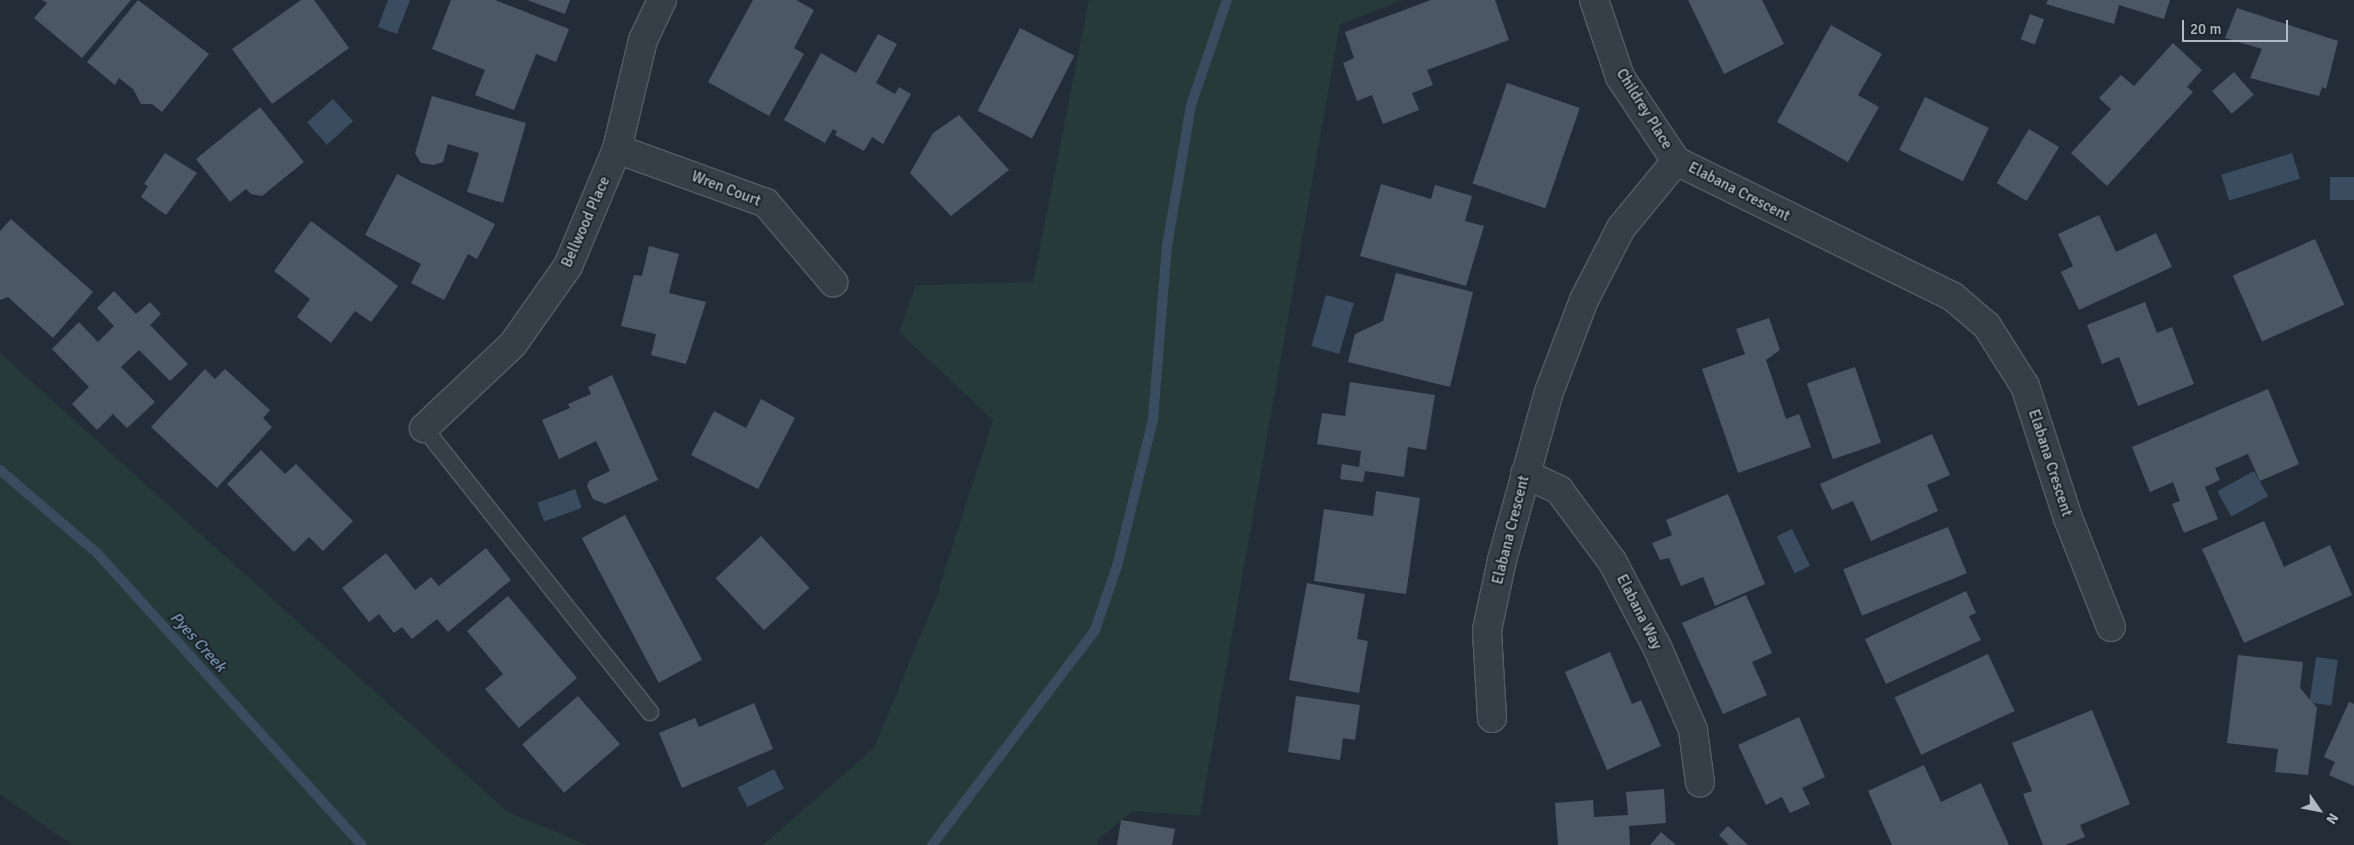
<!DOCTYPE html>
<style>
body{margin:0}
#map{position:relative;width:2354px;height:845px;overflow:hidden;background:#232d38;font-family:Signika,sans-serif}
div>[style]{position:absolute}
.green>*{inset:0;background:#263a3a}
.water>*{inset:0;background:#394c60;transform-origin:0 0}
.stream>*{height:10px;margin:-5px;padding:0 5px;transform-origin:5px;border-radius:5px;background:#394c60}
.building>*{inset:0;background:#4b5763;transform-origin:0 0}
.roads{filter:drop-shadow(1px 0 #545d66) drop-shadow(-1px 0 #545d66) drop-shadow(0 1px #545d66) drop-shadow(0 -1px #545d66)}
.service>*{height:16px;margin:-8px;padding:0 8px;transform-origin:8px;border-radius:8px;background:#363f48}
.minor>*{height:28px;margin:-14px;padding:0 14px;transform-origin:14px;border-radius:14px;background:#363f48}
span{translate:-50% -50%;white-space:nowrap;text-align:center;line-height:1.15;-webkit-text-stroke:4px #1c242d;paint-order:stroke}
.street-label{font-size:15px;color:#b1bac4}
.water-label{font-size:16px;color:#738ca6;font-style:italic}
.north{position:absolute;left:2294px;top:785px;width:50px;height:50px;-webkit-text-stroke:4px #1c242d;paint-order:stroke;rotate:123deg;font-size:14px;font-weight:700;line-height:20px;text-align:center;color:#b1bac4}
.north::after{content:'';display:block;margin:auto;width:18px;height:22px;background:#b1bac4;clip-path:polygon(50% 0,100% 100%,50% 72%,0 100%)}
.scale{position:absolute;left:2182px;top:20px;width:106px;height:22px;box-sizing:border-box;border:2px solid #b1bac4;border-top:0;padding-left:6px;font-size:15px;line-height:18px;white-space:nowrap;color:#b1bac4;-webkit-text-stroke:4px #1c242d;paint-order:stroke}
</style>
<div id="map">
<div class="green">
<i style="clip-path:polygon(1089px 0,1403px 0,1340px 24px,1200px 816px,1133px 811px,1098px 839px,1097px 845px,763px 845px,874px 748px,935px 601px,993px 420px,899px 332px,916px 285px,1033px 282px)"></i>
<i style="clip-path:polygon(0 353px,508px 812px,587px 845px,72px 845px,0 794px)"></i>
</div>
<div class="water">
<i style="clip-path:polygon(388px 0,410px 0,397px 34px,378px 27px)"></i>
<i style="left:333px;top:99px;width:30px;height:35px;rotate:48deg"></i>
<i style="left:2292px;top:153px;width:27px;height:74px;rotate:73deg"></i>
<i style="left:2354px;top:177px;width:23px;height:24px;rotate:90deg"></i>
<i style="left:1326px;top:295px;width:29px;height:53px;rotate:16deg"></i>
<i style="left:2254px;top:471px;width:29px;height:42px;rotate:61deg"></i>
<i style="left:575px;top:489px;width:20px;height:40px;rotate:70deg"></i>
<i style="left:1792px;top:529px;width:41px;height:17px;rotate:64deg"></i>
<i style="left:2316px;top:657px;width:22px;height:46px;rotate:8deg"></i>
<i style="left:774px;top:769px;width:22px;height:41px;rotate:63deg"></i>
</div>
<div class="stream">
<i style="left:0;top:470px;width:128px;rotate:40.6deg"></i>
<i style="left:97px;top:553px;width:394px;rotate:47.8deg"></i>
<i style="left:932px;top:845px;width:270px;rotate:-52.8deg"></i>
<i style="left:1095px;top:630px;width:68px;rotate:-71deg"></i>
<i style="left:1117px;top:566px;width:151px;rotate:-76.2deg"></i>
<i style="left:1153px;top:419px;width:174px;rotate:-85.4deg"></i>
<i style="left:1167px;top:246px;width:143px;rotate:-80.3deg"></i>
<i style="left:1191px;top:105px;width:111px;rotate:-71.1deg"></i>
</div>
<div class="building">
<i style="clip-path:polygon(42px 0,131px 0,82px 58px,34px 18px,47px 3px)"></i>
<i style="clip-path:polygon(138px 0,209px 54px,162px 112px,152px 104px,141px 104px,133px 89px,119px 78px,115px 85px,87px 62px)"></i>
<i style="clip-path:polygon(301px 0,314px 0,349px 48px,272px 104px,232px 49px)"></i>
<i style="clip-path:polygon(451px 0,495px 0,569px 29px,556px 62px,536px 54px,514px 110px,475px 95px,485px 70px,432px 49px)"></i>
<i style="clip-path:polygon(527px 0,570px 0,565px 14px)"></i>
<i style="clip-path:polygon(753px 0,796px 0,814px 10px,794px 48px,804px 54px,769px 116px,708px 82px)"></i>
<i style="clip-path:polygon(1431px 0,1495px 0,1509px 40px,1427px 70px,1433px 85px,1412px 93px,1419px 110px,1383px 124px,1372px 95px,1357px 101px,1343px 63px,1354px 58px,1345px 32px)"></i>
<i style="clip-path:polygon(1688px 0,1762px 0,1784px 44px,1724px 74px)"></i>
<i style="clip-path:polygon(2048px 0,2170px 0,2164px 19px,2119px 5px,2114px 24px,2046px 4px)"></i>
<i style="clip-path:polygon(2237px 8px,2338px 41px,2326px 89px,2322px 87px,2319px 96px,2250px 78px,2262px 49px,2225px 38px)"></i>
<i style="left:2030px;top:14px;width:15px;height:27px;rotate:20deg"></i>
<i style="clip-path:polygon(1831px 25px,1882px 54px,1858px 95px,1879px 107px,1848px 162px,1777px 122px)"></i>
<i style="left:1020px;top:28px;width:61px;height:93px;rotate:27deg"></i>
<i style="clip-path:polygon(878px 34px,897px 44px,876px 83px,895px 94px,899px 87px,911px 94px,883px 144px,872px 137px,864px 151px,835px 135px,837px 131px,833px 129px,825px 143px,784px 120px,821px 53px,856px 73px)"></i>
<i style="clip-path:polygon(2173px 43px,2202px 70px,2187px 87px,2193px 92px,2107px 186px,2071px 153px,2111px 109px,2099px 98px,2121px 75px,2134px 86px)"></i>
<i style="left:2234px;top:72px;width:30px;height:29px;rotate:49deg"></i>
<i style="left:1507px;top:83px;width:77px;height:106px;rotate:19deg"></i>
<i style="clip-path:polygon(432px 96px,526px 123px,503px 203px,467px 192px,479px 153px,448px 144px,443px 162px,434px 165px,421px 163px,415px 153px)"></i>
<i style="left:1925px;top:97px;width:71px;height:59px;rotate:26deg"></i>
<i style="clip-path:polygon(260px 107px,304px 162px,262px 196px,251px 194px,246px 189px,230px 202px,196px 159px)"></i>
<i style="clip-path:polygon(959px 115px,1009px 170px,951px 216px,910px 173px,933px 133px)"></i>
<i style="left:2029px;top:129px;width:35px;height:63px;rotate:31deg"></i>
<i style="clip-path:polygon(165px 153px,197px 173px,166px 215px,141px 197px,148px 186px,144px 184px)"></i>
<i style="clip-path:polygon(397px 174px,495px 224px,477px 259px,468px 254px,444px 300px,411px 283px,421px 264px,365px 235px)"></i>
<i style="clip-path:polygon(1381px 184px,1431px 199px,1435px 185px,1472px 196px,1465px 221px,1484px 226px,1466px 286px,1360px 256px)"></i>
<i style="clip-path:polygon(2099px 215px,2116px 252px,2156px 233px,2172px 267px,2079px 310px,2061px 272px,2073px 266px,2058px 234px)"></i>
<i style="clip-path:polygon(11px 219px,93px 292px,53px 338px,8px 297px,0 300px,0 231px)"></i>
<i style="clip-path:polygon(311px 221px,398px 286px,371px 322px,355px 311px,331px 343px,297px 317px,310px 299px,274px 271px)"></i>
<i style="left:2315px;top:239px;width:72px;height:90px;rotate:66deg"></i>
<i style="clip-path:polygon(649px 246px,679px 254px,669px 293px,706px 302px,686px 364px,651px 355px,656px 334px,621px 326px,634px 275px,642px 276px)"></i>
<i style="clip-path:polygon(1396px 273px,1473px 292px,1450px 387px,1348px 362px,1355px 334px,1383px 321px)"></i>
<i style="clip-path:polygon(114px 291px,136px 314px,150px 302px,161px 314px,150px 325px,188px 364px,170px 381px,139px 350px,121px 367px,155px 402px,127px 428px,113px 414px,97px 430px,72px 404px,89px 387px,52px 349px,79px 322px,98px 342px,114px 326px,97px 308px)"></i>
<i style="clip-path:polygon(2145px 302px,2157px 333px,2172px 327px,2194px 384px,2138px 406px,2119px 357px,2102px 364px,2087px 325px)"></i>
<i style="clip-path:polygon(1769px 318px,1780px 350px,1766px 360px,1786px 419px,1799px 414px,1811px 447px,1738px 473px,1702px 369px,1745px 354px,1736px 329px)"></i>
<i style="left:1855px;top:367px;width:80px;height:51px;rotate:71deg"></i>
<i style="clip-path:polygon(205px 369px,215px 379px,225px 369px,270px 410px,263px 418px,272px 427px,217px 488px,151px 427px)"></i>
<i style="clip-path:polygon(612px 375px,658px 480px,605px 504px,593px 499px,587px 486px,589px 481px,610px 471px,596px 441px,559px 459px,542px 420px,570px 408px,568px 404px,591px 394px,588px 387px)"></i>
<i style="clip-path:polygon(1350px 382px,1435px 395px,1426px 450px,1408px 447px,1404px 477px,1365px 471px,1363px 482px,1340px 479px,1342px 464px,1359px 467px,1361px 451px,1317px 444px,1322px 413px,1345px 416px)"></i>
<i style="clip-path:polygon(2268px 389px,2299px 464px,2260px 481px,2248px 454px,2215px 468px,2220px 480px,2205px 487px,2218px 519px,2184px 533px,2172px 504px,2180px 501px,2173px 482px,2150px 492px,2132px 447px)"></i>
<i style="clip-path:polygon(761px 399px,795px 418px,758px 489px,691px 455px,714px 411px,746px 428px)"></i>
<i style="clip-path:polygon(1932px 434px,1950px 475px,1927px 485px,1938px 511px,1871px 541px,1853px 501px,1832px 510px,1820px 484px)"></i>
<i style="clip-path:polygon(261px 450px,285px 474px,296px 464px,353px 521px,323px 551px,309px 537px,294px 552px,227px 484px)"></i>
<i style="clip-path:polygon(1376px 491px,1420px 498px,1406px 594px,1314px 581px,1324px 509px,1373px 516px)"></i>
<i style="clip-path:polygon(1728px 494px,1765px 584px,1715px 606px,1703px 577px,1681px 586px,1669px 558px,1660px 560px,1652px 543px,1672px 535px,1666px 520px)"></i>
<i style="left:625px;top:515px;width:164px;height:49px;rotate:62deg"></i>
<i style="clip-path:polygon(2264px 521px,2284px 567px,2330px 545px,2352px 595px,2244px 643px,2202px 549px)"></i>
<i style="left:1948px;top:527px;width:50px;height:113px;rotate:68deg"></i>
<i style="left:761px;top:536px;width:71px;height:62px;rotate:47deg"></i>
<i style="clip-path:polygon(486px 548px,511px 580px,448px 632px,437px 619px,412px 639px,402px 627px,394px 633px,379px 614px,369px 622px,342px 588px,386px 553px,415px 590px,431px 577px,439px 586px)"></i>
<i style="clip-path:polygon(1307px 583px,1365px 594px,1357px 639px,1368px 641px,1359px 693px,1289px 680px)"></i>
<i style="clip-path:polygon(1966px 591px,1976px 613px,1969px 616px,1981px 640px,1886px 684px,1865px 639px)"></i>
<i style="clip-path:polygon(1746px 595px,1772px 653px,1752px 662px,1767px 695px,1723px 714px,1682px 623px)"></i>
<i style="clip-path:polygon(508px 596px,577px 678px,519px 728px,485px 689px,503px 674px,467px 631px)"></i>
<i style="clip-path:polygon(1610px 652px,1632px 704px,1641px 700px,1661px 746px,1607px 770px,1565px 672px)"></i>
<i style="left:1988px;top:654px;width:63px;height:103px;rotate:65deg"></i>
<i style="clip-path:polygon(2238px 655px,2303px 662px,2300px 688px,2317px 708px,2308px 775px,2275px 772px,2278px 749px,2227px 743px)"></i>
<i style="left:578px;top:696px;width:64px;height:74px;rotate:49deg"></i>
<i style="clip-path:polygon(1296px 696px,1360px 705px,1355px 740px,1343px 738px,1340px 760px,1288px 752px)"></i>
<i style="clip-path:polygon(2349px 702px,2354px 704px,2354px 786px,2329px 775px,2335px 762px,2324px 757px)"></i>
<i style="clip-path:polygon(754px 703px,773px 749px,682px 788px,659px 733px,695px 718px,699px 727px)"></i>
<i style="clip-path:polygon(2092px 710px,2130px 804px,2080px 825px,2085px 837px,2065px 845px,2043px 845px,2023px 794px,2032px 791px,2012px 743px)"></i>
<i style="clip-path:polygon(1799px 717px,1825px 777px,1802px 788px,1810px 804px,1790px 813px,1782px 797px,1766px 805px,1738px 745px)"></i>
<i style="clip-path:polygon(1924px 765px,1941px 802px,1981px 783px,2009px 845px,1892px 845px,1868px 791px)"></i>
<i style="clip-path:polygon(1664px 789px,1666px 823px,1629px 826px,1630px 845px,1558px 845px,1555px 803px,1593px 800px,1594px 817px,1628px 815px,1626px 792px)"></i>
<i style="clip-path:polygon(1121px 820px,1175px 829px,1172px 845px,1117px 845px)"></i>
<i style="clip-path:polygon(1728px 826px,1748px 845px,1729px 845px,1719px 835px)"></i>
<i style="clip-path:polygon(1661px 832px,1676px 845px,1650px 845px)"></i>
</div>
<div class="roads">
<div class="service">
<i style="left:424px;top:428px;width:363px;rotate:51.5deg"></i>
</div>
<div class="minor">
<i style="left:1594px;top:0;width:81px;rotate:71.3deg"></i>
<i style="left:1620px;top:77px;width:101px;rotate:56.3deg"></i>
<i style="left:617px;top:149px;width:158px;rotate:19.9deg"></i>
<i style="left:766px;top:203px;width:104px;rotate:49.7deg"></i>
<i style="left:424px;top:428px;width:122px;rotate:-43.3deg"></i>
<i style="left:513px;top:344px;width:95px;rotate:-54.8deg"></i>
<i style="left:568px;top:266px;width:127px;rotate:-67.3deg"></i>
<i style="left:617px;top:149px;width:112px;rotate:-76.6deg"></i>
<i style="left:643px;top:40px;width:44px;rotate:-64.6deg"></i>
<i style="left:1525px;top:474px;width:38px;rotate:25deg"></i>
<i style="left:1559px;top:490px;width:89px;rotate:53.3deg"></i>
<i style="left:1612px;top:561px;width:99px;rotate:62.4deg"></i>
<i style="left:1658px;top:649px;width:88px;rotate:66.6deg"></i>
<i style="left:1693px;top:730px;width:53px;rotate:82.5deg"></i>
<i style="left:1492px;top:718px;width:88px;rotate:-93.3deg"></i>
<i style="left:1487px;top:630px;width:72px;rotate:-77.9deg"></i>
<i style="left:1502px;top:560px;width:174px;rotate:-74.4deg"></i>
<i style="left:1549px;top:392px;width:98px;rotate:-69.2deg"></i>
<i style="left:1584px;top:300px;width:81px;rotate:-62.8deg"></i>
<i style="left:1621px;top:228px;width:87px;rotate:-50.6deg"></i>
<i style="left:1676px;top:161px;width:307px;rotate:26.1deg"></i>
<i style="left:1952px;top:296px;width:46px;rotate:40.6deg"></i>
<i style="left:1987px;top:326px;width:71px;rotate:57.7deg"></i>
<i style="left:2025px;top:386px;width:139px;rotate:72deg"></i>
<i style="left:2068px;top:518px;width:117px;rotate:68.5deg"></i>
</div>
</div>
<div class="street-label">
<span style="left:1644px;top:109px;rotate:58deg">Childrey Place</span>
<span style="left:726px;top:189px;rotate:21deg">Wren Court</span>
<span style="left:1739px;top:192px;rotate:27deg">Elabana Crescent</span>
<span style="left:586px;top:222px;rotate:-66deg">Bellwood Place</span>
<span style="left:2050px;top:463px;rotate:72deg">Elabana Crescent</span>
<span style="left:1511px;top:530px;rotate:-76deg">Elabana Crescent</span>
<span style="left:1639px;top:612px;rotate:63deg">Elabana Way</span>
</div>
<div class="water-label">
<span style="left:198px;top:642px;rotate:48deg">Pyes Creek</span>
</div>
<div class="north">N</div>
<div class="scale">20 m</div>
</div>
